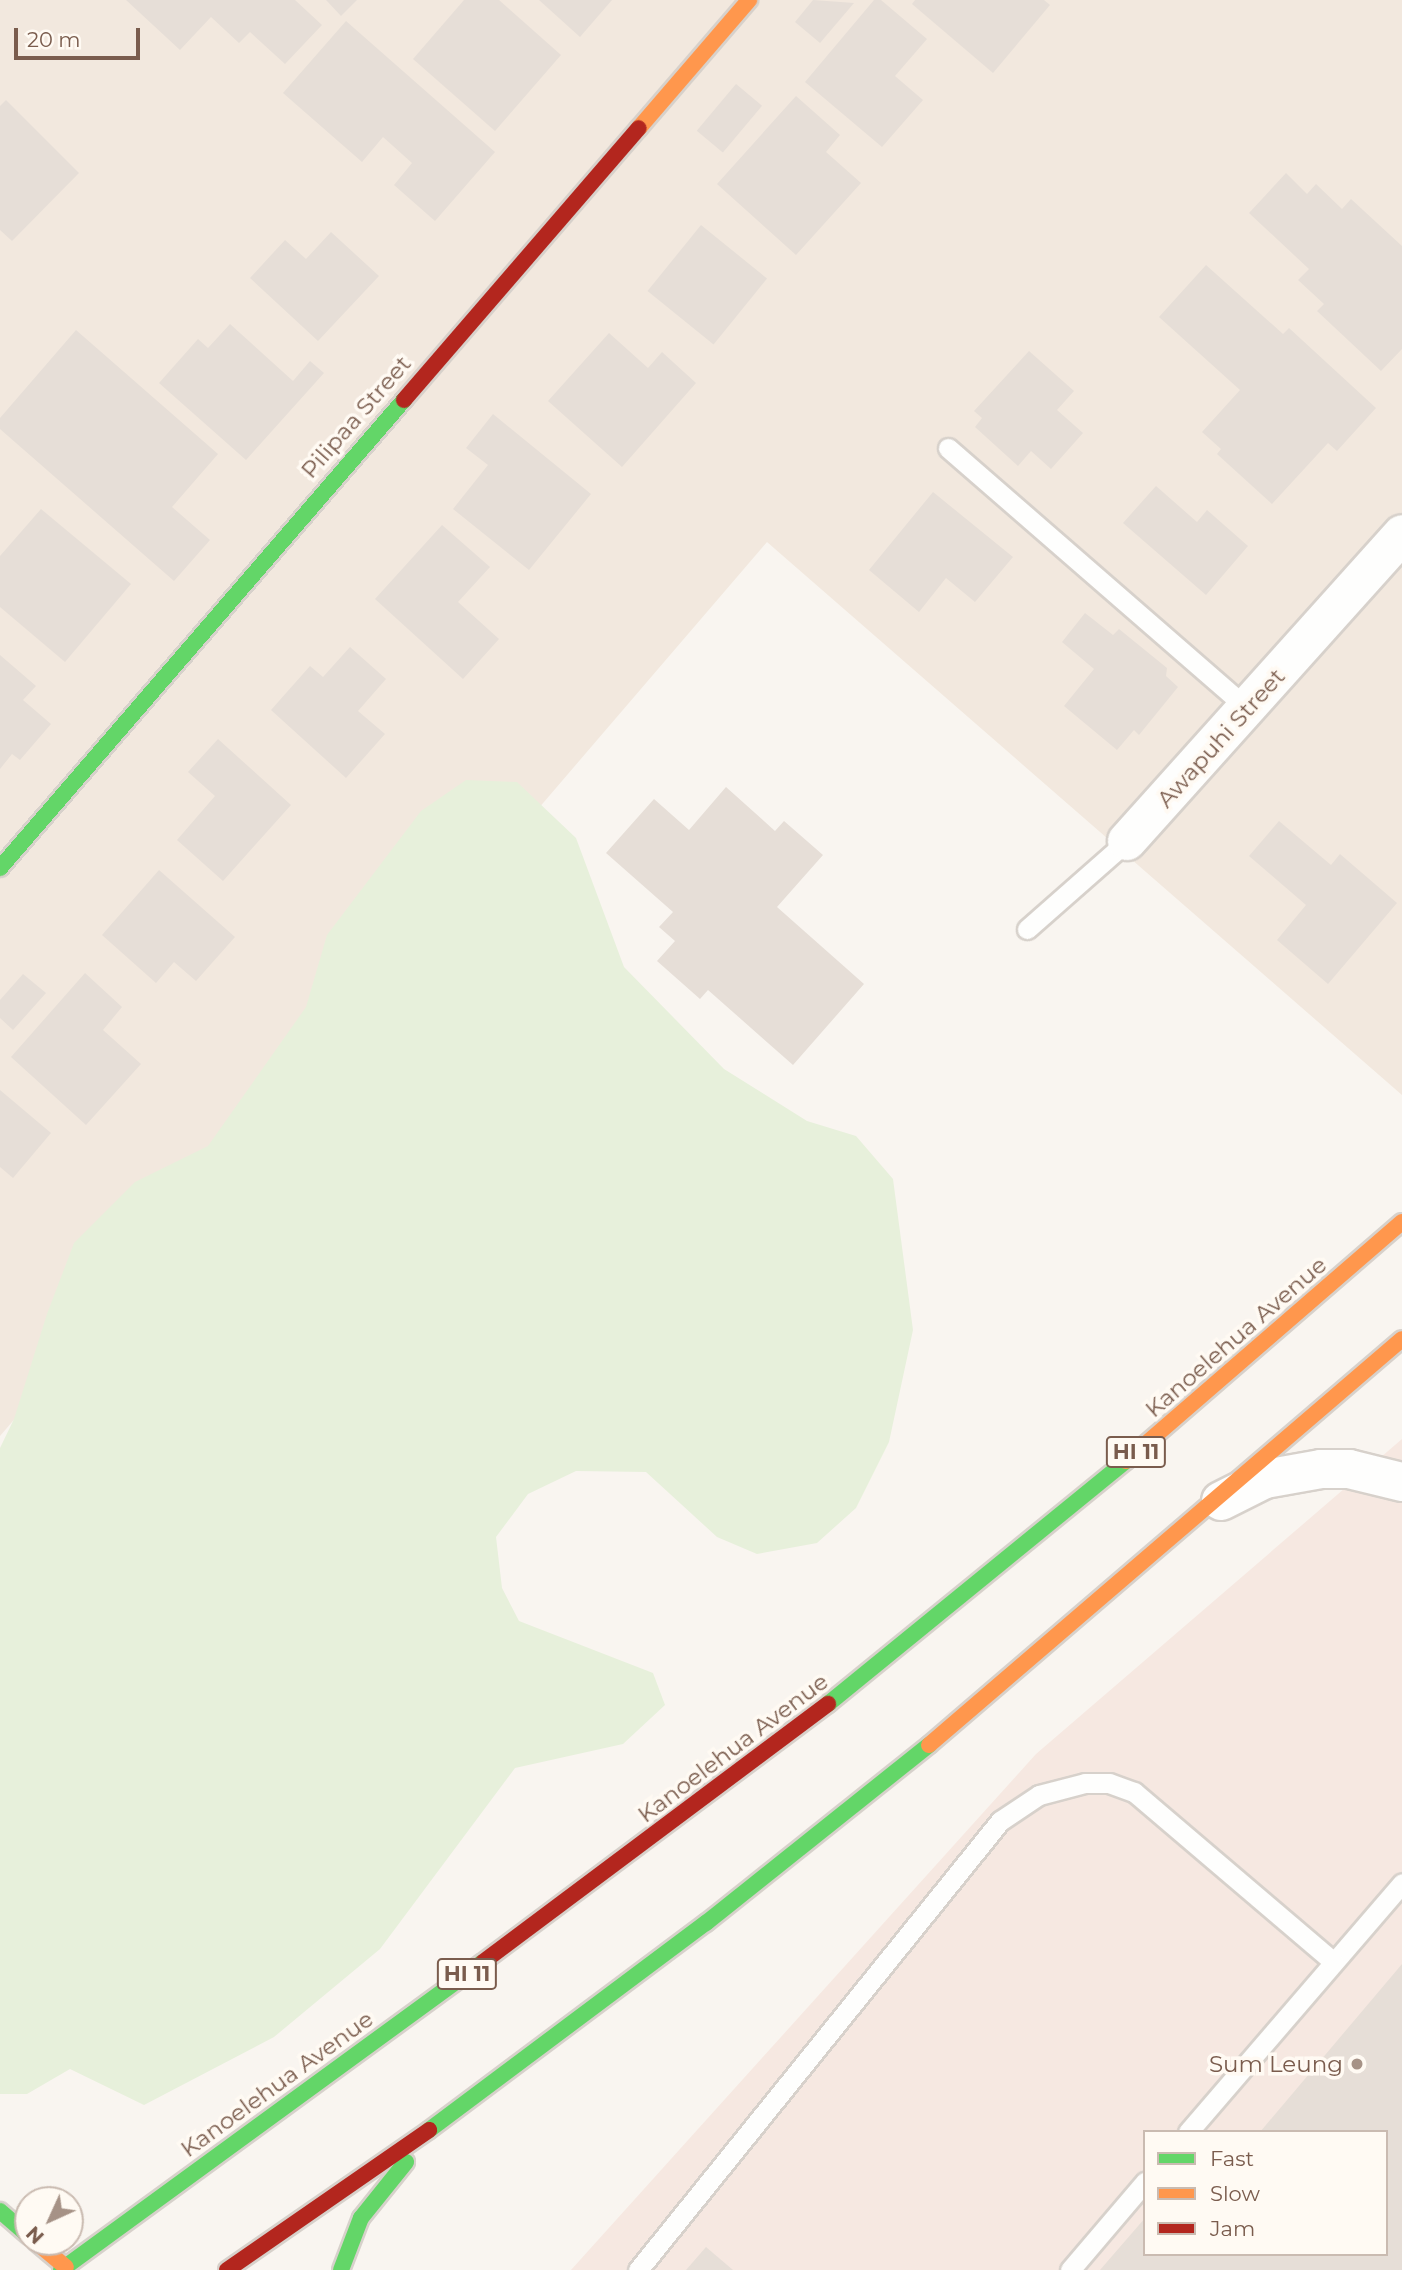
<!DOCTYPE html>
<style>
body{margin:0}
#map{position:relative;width:1402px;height:2270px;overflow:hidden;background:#f9f5f0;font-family:Montserrat,sans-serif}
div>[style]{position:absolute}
.residential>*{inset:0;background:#f2e8de}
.commercial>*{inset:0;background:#f6e8e1}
.green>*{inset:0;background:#e7f0db}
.building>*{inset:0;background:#e6ded7;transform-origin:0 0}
.roads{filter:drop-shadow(2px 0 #d7d1cb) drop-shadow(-2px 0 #d7d1cb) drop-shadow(0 2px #d7d1cb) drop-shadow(0 -2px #d7d1cb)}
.lane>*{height:19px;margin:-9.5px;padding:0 9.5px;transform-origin:9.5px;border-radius:9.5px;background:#fefefd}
.street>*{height:38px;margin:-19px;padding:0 19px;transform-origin:19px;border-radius:19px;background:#fefefd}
.fast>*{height:16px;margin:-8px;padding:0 8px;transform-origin:8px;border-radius:8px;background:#63d668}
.slow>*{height:16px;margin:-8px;padding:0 8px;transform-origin:8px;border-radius:8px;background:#ff974d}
.jam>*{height:16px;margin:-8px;padding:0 8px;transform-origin:8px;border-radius:8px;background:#b3261e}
.dots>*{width:19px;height:19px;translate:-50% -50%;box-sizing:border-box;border:4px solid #fffaf3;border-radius:50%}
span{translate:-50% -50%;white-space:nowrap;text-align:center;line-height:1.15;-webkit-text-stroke:7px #fffaf3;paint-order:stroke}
.shield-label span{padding:2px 5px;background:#fffaf3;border:2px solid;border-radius:5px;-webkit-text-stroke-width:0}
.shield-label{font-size:21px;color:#7a5c4d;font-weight:700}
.street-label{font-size:23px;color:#7a5c4d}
.poi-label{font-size:23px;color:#7a5c4d}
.right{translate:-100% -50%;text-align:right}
.legend{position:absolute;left:1143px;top:2130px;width:245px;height:126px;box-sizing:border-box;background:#fffaf3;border:2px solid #cabbb1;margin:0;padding:9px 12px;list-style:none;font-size:21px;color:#7a5c4d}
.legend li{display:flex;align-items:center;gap:14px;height:35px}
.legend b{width:35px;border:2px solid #cabbb1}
.north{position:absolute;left:14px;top:2186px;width:70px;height:70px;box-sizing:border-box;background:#fffaf3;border:2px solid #cabbb1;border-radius:50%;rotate:225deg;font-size:19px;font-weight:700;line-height:28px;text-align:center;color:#7a5c4d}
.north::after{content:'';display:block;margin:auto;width:24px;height:32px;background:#a69286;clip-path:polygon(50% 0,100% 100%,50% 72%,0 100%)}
.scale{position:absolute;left:14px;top:28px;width:126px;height:32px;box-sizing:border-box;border:4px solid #7a5c4d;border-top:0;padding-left:9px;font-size:21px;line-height:24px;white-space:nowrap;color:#7a5c4d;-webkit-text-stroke:5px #fffaf3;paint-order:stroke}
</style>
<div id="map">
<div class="residential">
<i style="clip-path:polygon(0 0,1402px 0,1402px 1095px,767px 542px,0 1436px)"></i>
</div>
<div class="commercial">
<i style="clip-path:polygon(evenodd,1402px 1439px,1402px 2270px,571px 2270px,1036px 1754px,1402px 1439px,1145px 2132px,1386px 2132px,1386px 2254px,1145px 2254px,1145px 2132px)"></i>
</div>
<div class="green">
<i style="clip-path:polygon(466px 780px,517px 782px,576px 838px,624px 967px,724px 1069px,807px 1121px,856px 1136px,893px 1179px,913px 1330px,889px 1442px,856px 1508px,817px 1543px,757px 1554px,717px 1537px,646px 1472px,576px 1471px,528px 1494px,496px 1537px,502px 1588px,519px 1621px,653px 1673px,665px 1705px,623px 1744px,515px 1768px,380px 1949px,274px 2037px,144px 2105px,70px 2069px,27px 2094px,0 2094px,0 1448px,14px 1419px,47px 1314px,74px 1243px,135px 1182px,208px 1146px,306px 1007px,327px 935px,421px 811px)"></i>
</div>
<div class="building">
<i style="clip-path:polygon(126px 0,295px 0,322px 25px,285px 64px,250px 32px,239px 43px,211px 17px,180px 50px)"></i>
<i style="clip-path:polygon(326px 0,357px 0,341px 16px)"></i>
<i style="clip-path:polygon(464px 0,499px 0,561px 55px,495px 131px,413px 59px)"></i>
<i style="clip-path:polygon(539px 0,612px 0,580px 37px)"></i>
<i style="clip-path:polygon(813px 0,854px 3px,820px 43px,795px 22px)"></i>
<i style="clip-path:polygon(874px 0,881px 0,927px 39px,895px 76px,923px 100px,882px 147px,805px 82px)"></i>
<i style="clip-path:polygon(915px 0,1044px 0,1050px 5px,993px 73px,912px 4px)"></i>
<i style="clip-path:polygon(346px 21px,495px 152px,435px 221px,394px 185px,412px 163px,383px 137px,362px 162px,283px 93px)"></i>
<i style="left:736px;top:84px;width:34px;height:61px;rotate:40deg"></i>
<i style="clip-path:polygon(796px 96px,840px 135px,826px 152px,861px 183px,796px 255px,717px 184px)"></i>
<i style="clip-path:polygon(6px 100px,79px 173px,12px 241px,0 230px,0 106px)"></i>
<i style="clip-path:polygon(1286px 173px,1307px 194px,1316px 184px,1342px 209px,1351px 199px,1402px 246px,1402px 349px,1381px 371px,1317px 311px,1324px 304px,1298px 280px,1309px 269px,1249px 213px)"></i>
<i style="left:701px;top:225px;width:85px;height:85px;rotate:39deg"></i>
<i style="clip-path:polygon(331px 232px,379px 276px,318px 341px,250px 278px,285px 240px,306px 259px)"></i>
<i style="clip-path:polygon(1206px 265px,1283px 334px,1289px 328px,1376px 408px,1337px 451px,1328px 443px,1272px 504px,1217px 454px,1221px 449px,1202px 432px,1240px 390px,1159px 317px)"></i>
<i style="clip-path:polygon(230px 324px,293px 381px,310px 361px,324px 373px,246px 460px,159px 383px,198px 339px,208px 348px)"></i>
<i style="clip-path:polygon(76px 330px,218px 454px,172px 507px,210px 540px,174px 581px,0 429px,0 418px)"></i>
<i style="clip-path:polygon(609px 333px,648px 368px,662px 352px,696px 383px,622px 467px,548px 401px)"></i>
<i style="clip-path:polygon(1029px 351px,1074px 391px,1057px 410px,1083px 433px,1051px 469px,1031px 451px,1018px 466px,975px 427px,982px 418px,974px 411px)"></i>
<i style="clip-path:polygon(493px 414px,591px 494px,529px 570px,453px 509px,488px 465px,466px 448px)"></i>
<i style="clip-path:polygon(1156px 486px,1197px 522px,1207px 510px,1248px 546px,1206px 595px,1123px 523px)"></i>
<i style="clip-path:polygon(933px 492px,1013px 557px,975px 602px,946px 578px,919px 612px,869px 570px)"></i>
<i style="clip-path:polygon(41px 509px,131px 584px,65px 662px,0 607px,0 556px)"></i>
<i style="clip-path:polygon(442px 525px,490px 567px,458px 602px,499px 639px,463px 679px,375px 599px)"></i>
<i style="clip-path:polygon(1085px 613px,1113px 635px,1119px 629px,1167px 668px,1166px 676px,1178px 687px,1139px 735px,1134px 730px,1117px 750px,1064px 706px,1094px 669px,1062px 642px)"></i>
<i style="clip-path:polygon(350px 647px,386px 679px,358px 711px,385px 734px,346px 778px,271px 710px,310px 666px,323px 677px)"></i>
<i style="clip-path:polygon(0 655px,36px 686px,23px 700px,51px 724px,20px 760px,12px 754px,0 769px)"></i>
<i style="clip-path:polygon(218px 739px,291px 805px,223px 881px,177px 840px,215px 796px,188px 772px)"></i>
<i style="clip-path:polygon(726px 787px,775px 831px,784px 821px,823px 855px,777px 907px,864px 984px,793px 1065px,708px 990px,700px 999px,657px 961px,675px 941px,659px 927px,673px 912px,606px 853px,654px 799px,689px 830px)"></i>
<i style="clip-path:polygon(1279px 821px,1331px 865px,1340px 854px,1397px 903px,1328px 984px,1277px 940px,1306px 905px,1249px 856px)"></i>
<i style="clip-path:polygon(159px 870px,235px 937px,196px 981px,174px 962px,156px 983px,102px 935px)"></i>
<i style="clip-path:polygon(85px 973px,122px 1007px,103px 1030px,141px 1064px,86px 1125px,11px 1057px)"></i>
<i style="clip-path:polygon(23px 974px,46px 993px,13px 1030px,0 1018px,0 1000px)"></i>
<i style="clip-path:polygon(0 1090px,51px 1133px,13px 1178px,0 1167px)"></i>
<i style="clip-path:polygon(1402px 1964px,1402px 2270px,1100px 2270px,1145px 2218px,1145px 2254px,1386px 2254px,1386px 2132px,1260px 2132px)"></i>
<i style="clip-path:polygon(706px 2247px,733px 2270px,686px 2270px)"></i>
</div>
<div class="roads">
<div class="lane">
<i style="left:948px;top:448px;width:398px;rotate:41deg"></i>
<i style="left:1027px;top:929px;width:133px;rotate:-41.3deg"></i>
<i style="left:1188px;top:2132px;width:328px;rotate:-49.3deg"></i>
<i style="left:638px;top:2270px;width:577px;rotate:-51.12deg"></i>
<i style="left:1000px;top:1821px;width:47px;rotate:-33.7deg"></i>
<i style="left:1039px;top:1795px;width:48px;rotate:-14.6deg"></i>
<i style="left:1085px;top:1783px;width:24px"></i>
<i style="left:1109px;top:1783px;width:27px;rotate:20deg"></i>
<i style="left:1134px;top:1792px;width:262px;rotate:40.4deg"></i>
<i style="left:1070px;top:2270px;width:116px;rotate:-49.6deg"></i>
</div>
<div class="street">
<i style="left:1127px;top:841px;width:412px;rotate:-48.1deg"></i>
<i style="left:1221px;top:1501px;width:49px;rotate:-26.6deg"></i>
<i style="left:1265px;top:1479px;width:57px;rotate:-10.1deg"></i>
<i style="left:1321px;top:1469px;width:28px"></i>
<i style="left:1349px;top:1469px;width:55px;rotate:13.8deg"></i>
</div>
<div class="fast">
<i style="left:0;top:868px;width:618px;rotate:-49.2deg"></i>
<i style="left:828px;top:1704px;width:385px;rotate:-39.2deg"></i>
<i style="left:429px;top:2130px;width:346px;rotate:-36.8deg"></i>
<i style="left:706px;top:1923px;width:285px;rotate:-38.6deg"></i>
<i style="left:0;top:2211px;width:37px;rotate:41deg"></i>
<i style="left:61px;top:2270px;width:522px;rotate:-36.12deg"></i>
<i style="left:341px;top:2270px;width:56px;rotate:-69deg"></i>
<i style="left:361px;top:2218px;width:72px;rotate:-51.2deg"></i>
</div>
<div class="slow">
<i style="left:639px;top:128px;width:169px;rotate:-49.3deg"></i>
<i style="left:1126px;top:1461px;width:365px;rotate:-40.9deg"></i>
<i style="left:929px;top:1745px;width:623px;rotate:-40.64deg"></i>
<i style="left:36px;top:2242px;width:39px;rotate:40deg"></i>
</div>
<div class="jam">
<i style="left:404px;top:400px;width:359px;rotate:-49.2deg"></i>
<i style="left:483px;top:1962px;width:431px;rotate:-36.8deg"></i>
<i style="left:227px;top:2270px;width:246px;rotate:-34.7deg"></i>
</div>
</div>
<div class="dots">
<i style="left:1357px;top:2064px;background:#a69286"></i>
</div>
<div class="shield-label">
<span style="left:1136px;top:1452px">HI 11</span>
<span style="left:467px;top:1974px">HI 11</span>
</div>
<div class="street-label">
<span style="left:356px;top:417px;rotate:-49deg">Pilipaa Street</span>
<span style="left:1221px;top:738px;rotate:-48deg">Awapuhi Street</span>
<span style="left:1236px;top:1337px;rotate:-41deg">Kanoelehua Avenue</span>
<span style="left:733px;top:1748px;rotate:-37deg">Kanoelehua Avenue</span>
<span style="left:277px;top:2084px;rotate:-36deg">Kanoelehua Avenue</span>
</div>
<div class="poi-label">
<span class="right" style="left:1343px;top:2064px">Sum Leung</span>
</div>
<ul class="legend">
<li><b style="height:9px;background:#63d668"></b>Fast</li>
<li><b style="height:9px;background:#ff974d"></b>Slow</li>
<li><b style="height:9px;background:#b3261e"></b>Jam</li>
</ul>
<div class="north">N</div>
<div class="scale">20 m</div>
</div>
